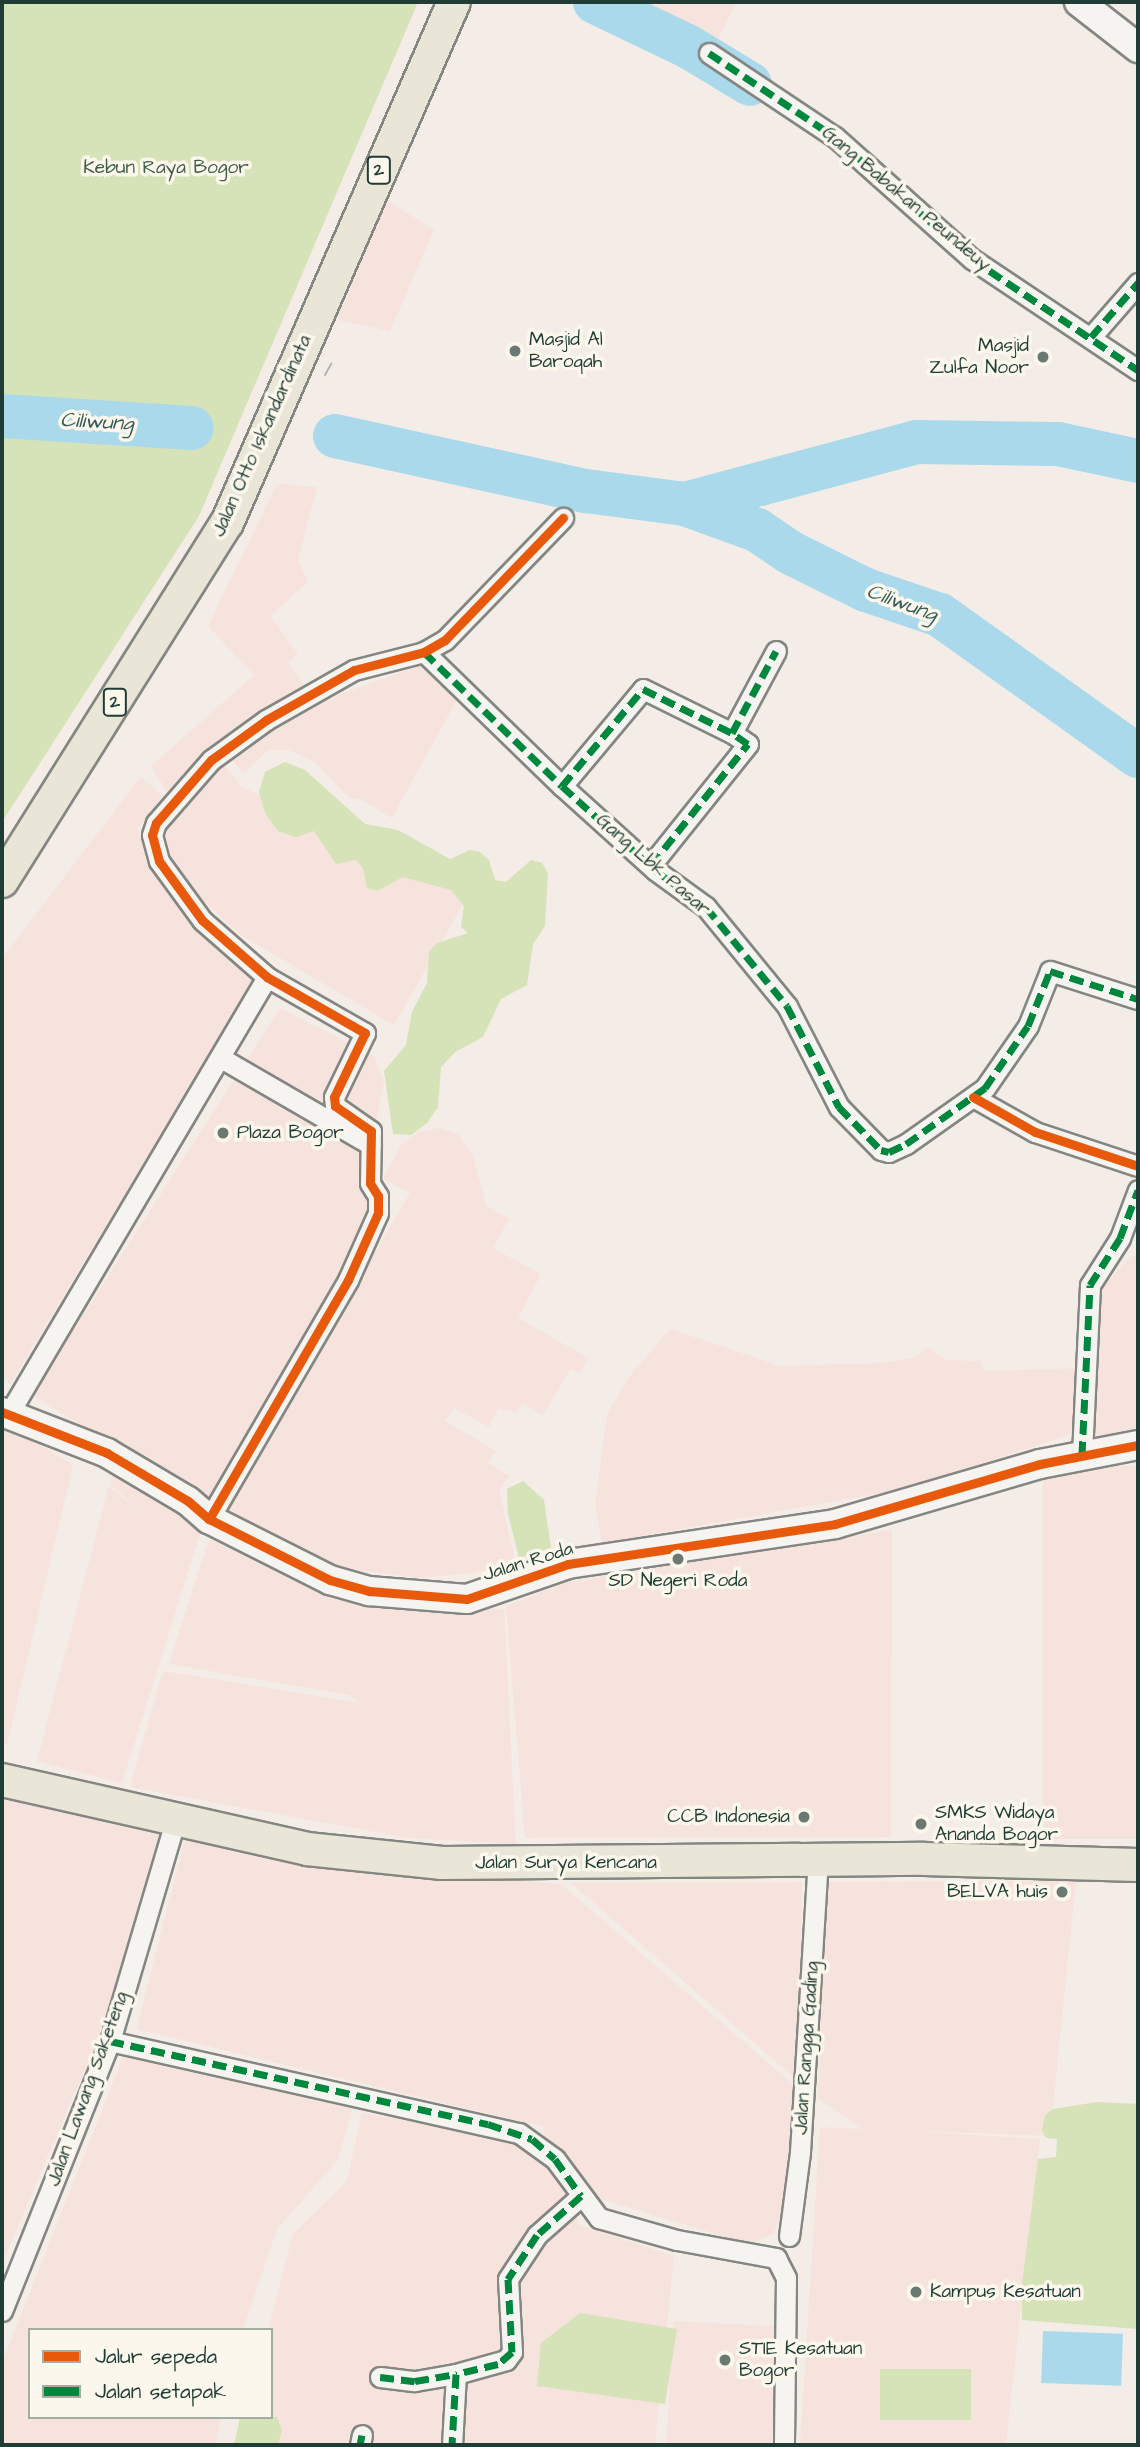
<!DOCTYPE html>
<style>
body{margin:0}
#map{position:relative;width:1140px;height:2447px;overflow:hidden;background:#f4ece7;font-family:"Architects Daughter",sans-serif}
div>[style]{position:absolute}
.built>*{inset:0;background:#f7e3dd;transform-origin:0 0}
.green>*{inset:0;background:#d6e2b7;transform-origin:0 0}
.water>*{inset:0;background:#aad9eb;transform-origin:0 0}
.river>*{height:44px;margin:-22px;padding:0 22px;transform-origin:22px;border-radius:22px;background:#aad9eb}
.roads{filter:drop-shadow(2px 0 #848682) drop-shadow(-2px 0 #848682) drop-shadow(0 2px #848682) drop-shadow(0 -2px #848682)}
.street>*{height:19px;margin:-9.5px;padding:0 9.5px;transform-origin:9.5px;border-radius:9.5px;background:#f6f4f0}
.secondary>*{height:28px;margin:-14px;padding:0 14px;transform-origin:14px;border-radius:14px;background:#f6f4f0}
.primary>*{height:32px;margin:-16px;padding:0 16px;transform-origin:16px;border-radius:16px;background:#e9e5d7}
.tram>*{height:2px;margin:-1px;padding:0 1px;transform-origin:1px;border-radius:1px;background:#b2b3b0}
.quiet>*{height:7px;margin-top:-3.5px;transform-origin:0;background:repeating-linear-gradient(90deg,#00873e 0 14px,transparent 0 21px)}
.cycleway>*{height:9px;margin:-4.5px;padding:0 4.5px;transform-origin:4.5px;border-radius:4.5px;background:#e8590c}
.dots>*{width:19px;height:19px;translate:-50% -50%;box-sizing:border-box;border:4px solid #fbf7ec;border-radius:50%}
span{translate:-50% -50%;white-space:nowrap;text-align:center;line-height:1.15;-webkit-text-stroke:7px #fbf7ec;paint-order:stroke}
.shield-label span{padding:2px 5px;background:#fbf7ec;border:2px solid;border-radius:5px;-webkit-text-stroke-width:0}
.shield-label{font-size:18px;color:#1f3d34;font-weight:700}
.park-label{font-size:19px;color:#3f5c46}
.street-label{font-size:19px;color:#1f3d34}
.poi-label{font-size:19px;color:#1f3d34}
.left{translate:0 -50%;text-align:left}
.right{translate:-100% -50%;text-align:right}
.water-label{font-size:21px;color:#355b59;font-style:italic}
.frame{position:absolute;inset:0;border:4px solid #1f3d34;pointer-events:none}
.legend{position:absolute;left:28px;top:2328px;width:245px;height:91px;box-sizing:border-box;background:#fbf7ec;border:2px solid #a3ada2;margin:0;padding:9px 12px;list-style:none;font-size:21px;color:#1f3d34}
.legend li{display:flex;align-items:center;gap:14px;height:35px}
.legend b{width:35px;border:2px solid #a3ada2}
</style>
<div id="map">
<div class="built">
<i style="clip-path:polygon(616px 2px,736px 2px,717px 42px)"></i>
<i style="clip-path:polygon(387px 200px,434px 230px,390px 331px,337px 320px)"></i>
<i style="clip-path:polygon(277px 484px,317px 487px,298px 560px,308px 582px,270px 616px,298px 654px,288px 662px,309px 691px,170px 797px,151px 766px,254px 675px,208px 626px)"></i>
<i style="clip-path:polygon(433px 661px,464px 687px,392px 818px,360px 799px,349px 798px,315px 762px,289px 750px,268px 750px,244px 773px,227px 755px,338px 695px)"></i>
<i style="clip-path:polygon(222px 762px,242px 787px,468px 895px,394px 1025px,241px 935px,190px 889px,161px 841px,183px 798px)"></i>
<i style="clip-path:polygon(141px 776px,162px 796px,137px 829px,183px 906px,259px 973px,10px 1384px,2px 1379px,2px 959px)"></i>
<i style="clip-path:polygon(280px 1008px,374px 1056px,384px 1082px,363px 1188px,385px 1201px,207px 1503px,32px 1395px)"></i>
<i style="clip-path:polygon(438px 1128px,457px 1133px,472px 1153px,486px 1205px,509px 1219px,493px 1248px,541px 1274px,518px 1318px,588px 1358px,580px 1373px,571px 1369px,542px 1416px,524px 1403px,516px 1412px,498px 1408px,489px 1427px,454px 1408px,445px 1421px,496px 1451px,488px 1463px,509px 1476px,499px 1490px,515px 1561px,474px 1573px,419px 1578px,339px 1568px,223px 1508px,410px 1193px,383px 1179px,401px 1145px,418px 1132px)"></i>
<i style="clip-path:polygon(1131px 1256px,1138px 1256px,1138px 1431px,1085px 1437px,1093px 1298px)"></i>
<i style="clip-path:polygon(670px 1329px,780px 1366px,884px 1363px,914px 1358px,928px 1347px,946px 1360px,980px 1361px,985px 1371px,1084px 1368px,1077px 1432px,909px 1488px,602px 1543px,595px 1504px,607px 1414px,629px 1377px)"></i>
<i style="clip-path:polygon(2px 1422px,73px 1465px,7px 1745px,2px 1744px)"></i>
<i style="left:1138px;top:1466px;width:373px;height:95px;rotate:90deg"></i>
<i style="clip-path:polygon(115px 1467px,204px 1521px,122px 1783px,37px 1761px,109px 1486px,147px 1518px,110px 1484px)"></i>
<i style="clip-path:polygon(892px 1530px,891px 1837px,525px 1838px,506px 1606px,567px 1582px)"></i>
<i style="clip-path:polygon(209px 1539px,361px 1607px,504px 1609px,516px 1844px,408px 1838px,130px 1787px,163px 1671px,359px 1703px,350px 1695px,169px 1664px)"></i>
<i style="clip-path:polygon(2px 1797px,164px 1836px,133px 1956px,2px 2264px)"></i>
<i style="clip-path:polygon(185px 1839px,336px 1867px,561px 1884px,796px 2087px,790px 2189px,774px 2233px,749px 2244px,611px 2202px,581px 2196px,573px 2200px,579px 2225px,674px 2256px,655px 2445px,237px 2445px,271px 2417px,271px 2330px,268px 2330px,293px 2234px,347px 2181px,362px 2113px,519px 2139px,543px 2155px,544px 2127px,137px 2029px)"></i>
<i style="clip-path:polygon(1076px 1881px,1050px 2136px,908px 2131px,1040px 2139px,1006px 2445px,800px 2445px,820px 2127px,862px 2129px,818px 2098px,825px 1882px)"></i>
<i style="clip-path:polygon(802px 1882px,798px 2081px,571px 1883px)"></i>
<i style="clip-path:polygon(127px 2047px,352px 2109px,338px 2160px,277px 2229px,243px 2330px,30px 2330px,30px 2417px,221px 2417px,215px 2445px,2px 2445px,2px 2363px)"></i>
<i style="left:673px;top:2321px;width:106px;height:124px;rotate:3deg"></i>
</div>
<div class="green">
<i style="clip-path:polygon(2px 2px,418px 2px,199px 516px,2px 822px)"></i>
<i style="clip-path:polygon(285px 762px,305px 770px,365px 824px,398px 830px,450px 859px,470px 850px,480px 852px,489px 860px,495px 880px,506px 882px,531px 860px,542px 863px,548px 873px,545px 926px,533px 944px,527px 985px,501px 999px,483px 1037px,455px 1052px,441px 1067px,438px 1107px,427px 1123px,411px 1135px,393px 1134px,384px 1071px,406px 1045px,412px 1012px,427px 983px,429px 952px,437px 943px,468px 933px,461px 927px,464px 906px,451px 890px,403px 877px,377px 891px,367px 888px,363px 868px,356px 860px,336px 864px,314px 831px,296px 837px,278px 831px,265px 813px,259px 792px,265px 772px)"></i>
<i style="clip-path:polygon(523px 1481px,544px 1500px,551px 1548px,519px 1558px,508px 1514px,507px 1489px)"></i>
<i style="clip-path:polygon(1097px 2102px,1138px 2104px,1138px 2329px,1022px 2320px,1022px 2284px,1038px 2159px,1056px 2157px,1057px 2139px,1046px 2138px,1042px 2130px,1045px 2115px,1053px 2109px)"></i>
<i style="clip-path:polygon(580px 2313px,677px 2329px,665px 2404px,537px 2386px,541px 2343px)"></i>
<i style="left:880px;top:2369px;width:91px;height:51px"></i>
<i style="clip-path:polygon(240px 2417px,277px 2417px,282px 2430px,278px 2445px,234px 2445px)"></i>
</div>
<div class="water">
<i style="left:1043px;top:2331px;width:80px;height:52px;rotate:2deg"></i>
</div>
<div class="river">
<i style="left:595px;top:2px;width:104px;rotate:25.6deg"></i>
<i style="left:689px;top:47px;width:71px;rotate:31.2deg"></i>
<i style="left:2px;top:416px;width:190px;rotate:3.6deg"></i>
<i style="left:335px;top:436px;width:257px;rotate:12.4deg"></i>
<i style="left:586px;top:491px;width:100px;rotate:7.5deg"></i>
<i style="left:685px;top:504px;width:239px;rotate:-15deg"></i>
<i style="left:916px;top:442px;width:142px;rotate:0.8deg"></i>
<i style="left:1058px;top:444px;width:82px;rotate:12deg"></i>
<i style="left:685px;top:504px;width:77px;rotate:19.9deg"></i>
<i style="left:757px;top:530px;width:41px;rotate:34.1deg"></i>
<i style="left:791px;top:553px;width:84px;rotate:26.3deg"></i>
<i style="left:866px;top:590px;width:78px;rotate:18.7deg"></i>
<i style="left:940px;top:615px;width:243px;rotate:35.5deg"></i>
</div>
<div class="roads">
<div class="street">
<i style="left:709px;top:53px;width:151px;rotate:33.7deg"></i>
<i style="left:835px;top:137px;width:183px;rotate:41.7deg"></i>
<i style="left:972px;top:259px;width:200px;rotate:33.8deg"></i>
<i style="left:1091px;top:337px;width:72px;rotate:-49deg"></i>
<i style="left:424px;top:652px;width:192px;rotate:44.2deg"></i>
<i style="left:562px;top:786px;width:125px;rotate:42.1deg"></i>
<i style="left:655px;top:870px;width:63px;rotate:36deg"></i>
<i style="left:706px;top:907px;width:128px;rotate:50.7deg"></i>
<i style="left:787px;top:1006px;width:114px;rotate:62.8deg"></i>
<i style="left:839px;top:1107px;width:60px;rotate:45.7deg"></i>
<i style="left:881px;top:1150px;width:8px;rotate:14deg"></i>
<i style="left:889px;top:1152px;width:19px;rotate:-25deg"></i>
<i style="left:906px;top:1144px;width:97px;rotate:-35.3deg"></i>
<i style="left:985px;top:1088px;width:75px;rotate:-55.3deg"></i>
<i style="left:1028px;top:1026px;width:59px;rotate:-68.2deg"></i>
<i style="left:1050px;top:971px;width:92px;rotate:17.7deg"></i>
<i style="left:562px;top:786px;width:126px;rotate:-50.1deg"></i>
<i style="left:643px;top:689px;width:99px;rotate:26.3deg"></i>
<i style="left:651px;top:865px;width:155px;rotate:-51.3deg"></i>
<i style="left:748px;top:744px;width:19px;rotate:-145deg"></i>
<i style="left:732px;top:733px;width:93px;rotate:-61.8deg"></i>
<i style="left:221px;top:1058px;width:173px;rotate:30.1deg"></i>
<i style="left:973px;top:1097px;width:71px;rotate:29.4deg"></i>
<i style="left:1035px;top:1132px;width:108px;rotate:18.3deg"></i>
<i style="left:8px;top:1415px;width:509px;rotate:-59.4deg"></i>
<i style="left:1082px;top:1455px;width:170px;rotate:-87.3deg"></i>
<i style="left:1090px;top:1285px;width:56px;rotate:-57.4deg"></i>
<i style="left:1120px;top:1238px;width:51px;rotate:-69.4deg"></i>
<i style="left:209px;top:1519px;width:276px;rotate:-59.8deg"></i>
<i style="left:348px;top:1280px;width:73px;rotate:-65.9deg"></i>
<i style="left:378px;top:1213px;width:17px;rotate:-90deg"></i>
<i style="left:378px;top:1196px;width:15px;rotate:-122deg"></i>
<i style="left:370px;top:1183px;width:52px;rotate:-88.9deg"></i>
<i style="left:371px;top:1131px;width:44px;rotate:-145.2deg"></i>
<i style="left:335px;top:1106px;width:9px;rotate:-96deg"></i>
<i style="left:334px;top:1097px;width:71px;rotate:-64.2deg"></i>
<i style="left:365px;top:1033px;width:113px;rotate:-150.3deg"></i>
<i style="left:267px;top:977px;width:86px;rotate:-138.8deg"></i>
<i style="left:202px;top:920px;width:73px;rotate:-126.1deg"></i>
<i style="left:159px;top:861px;width:27px;rotate:-105deg"></i>
<i style="left:152px;top:835px;width:13px;rotate:-72deg"></i>
<i style="left:156px;top:823px;width:84px;rotate:-48.9deg"></i>
<i style="left:211px;top:760px;width:68px;rotate:-36deg"></i>
<i style="left:266px;top:720px;width:101px;rotate:-29.6deg"></i>
<i style="left:354px;top:670px;width:72px;rotate:-14.4deg"></i>
<i style="left:424px;top:652px;width:24px;rotate:-30deg"></i>
<i style="left:445px;top:640px;width:170px;rotate:-46deg"></i>
<i style="left:110px;top:2041px;width:419px;rotate:12.7deg"></i>
<i style="left:519px;top:2133px;width:44px;rotate:35.8deg"></i>
<i style="left:555px;top:2159px;width:74px;rotate:53.3deg"></i>
<i style="left:599px;top:2218px;width:81px;rotate:15.8deg"></i>
<i style="left:677px;top:2240px;width:101px;rotate:10.3deg"></i>
<i style="left:776px;top:2258px;width:22px;rotate:63deg"></i>
<i style="left:786px;top:2278px;width:167px;rotate:90.7deg"></i>
<i style="left:789px;top:2236px;width:85px;rotate:-82.5deg"></i>
<i style="left:800px;top:2152px;width:294px;rotate:-86.5deg"></i>
<i style="left:2px;top:2311px;width:291px;rotate:-68.2deg"></i>
<i style="left:110px;top:2041px;width:228px;rotate:-73.5deg"></i>
<i style="left:456px;top:2374px;width:52px;rotate:-15.6deg"></i>
<i style="left:506px;top:2360px;width:10px;rotate:-53deg"></i>
<i style="left:512px;top:2352px;width:73px;rotate:-93.1deg"></i>
<i style="left:508px;top:2279px;width:53px;rotate:-56.6deg"></i>
<i style="left:537px;top:2235px;width:59px;rotate:-41.6deg"></i>
<i style="left:380px;top:2377px;width:35px;rotate:7deg"></i>
<i style="left:415px;top:2381px;width:42px;rotate:-9.7deg"></i>
<i style="left:456px;top:2374px;width:71px;rotate:93.2deg"></i>
<i style="left:360px;top:2445px;width:10px;rotate:-79deg"></i>
</div>
<div class="secondary">
<i style="left:1079px;top:2px;width:75px;rotate:37.9deg"></i>
<i style="left:2px;top:1412px;width:113px;rotate:21.3deg"></i>
<i style="left:107px;top:1453px;width:94px;rotate:30.7deg"></i>
<i style="left:188px;top:1501px;width:28px;rotate:41deg"></i>
<i style="left:209px;top:1519px;width:136px;rotate:26.8deg"></i>
<i style="left:330px;top:1580px;width:41px;rotate:15.8deg"></i>
<i style="left:369px;top:1591px;width:98px;rotate:4.7deg"></i>
<i style="left:467px;top:1599px;width:107px;rotate:-19.1deg"></i>
<i style="left:568px;top:1564px;width:270px;rotate:-8.5deg"></i>
<i style="left:835px;top:1524px;width:214px;rotate:-16.3deg"></i>
<i style="left:1040px;top:1464px;width:100px;rotate:-11deg"></i>
</div>
<div class="primary">
<i style="left:2px;top:881px;width:423px;rotate:-57.9deg"></i>
<i style="left:227px;top:523px;width:568px;rotate:-66.46deg"></i>
<i style="left:2px;top:1780px;width:313px;rotate:12.7deg"></i>
<i style="left:307px;top:1849px;width:136px;rotate:5.9deg"></i>
<i style="left:442px;top:1863px;width:482px;rotate:-0.5deg"></i>
<i style="left:924px;top:1859px;width:214px;rotate:1.6deg"></i>
</div>
</div>
<div class="tram">
<i style="left:325px;top:375px;width:13px;rotate:-61deg"></i>
</div>
<div class="quiet">
<i style="left:709px;top:53px;width:151px;rotate:33.7deg"></i>
<i style="left:835px;top:137px;width:183px;rotate:41.7deg"></i>
<i style="left:972px;top:259px;width:200px;rotate:33.8deg"></i>
<i style="left:1091px;top:337px;width:72px;rotate:-49deg"></i>
<i style="left:424px;top:652px;width:192px;rotate:44.2deg"></i>
<i style="left:562px;top:786px;width:125px;rotate:42.1deg"></i>
<i style="left:655px;top:870px;width:63px;rotate:36deg"></i>
<i style="left:706px;top:907px;width:128px;rotate:50.7deg"></i>
<i style="left:787px;top:1006px;width:114px;rotate:62.8deg"></i>
<i style="left:839px;top:1107px;width:60px;rotate:45.7deg"></i>
<i style="left:881px;top:1150px;width:8px;rotate:14deg"></i>
<i style="left:889px;top:1152px;width:19px;rotate:-25deg"></i>
<i style="left:906px;top:1144px;width:97px;rotate:-35.3deg"></i>
<i style="left:985px;top:1088px;width:75px;rotate:-55.3deg"></i>
<i style="left:1028px;top:1026px;width:59px;rotate:-68.2deg"></i>
<i style="left:1050px;top:971px;width:92px;rotate:17.7deg"></i>
<i style="left:562px;top:786px;width:126px;rotate:-50.1deg"></i>
<i style="left:643px;top:689px;width:99px;rotate:26.3deg"></i>
<i style="left:651px;top:865px;width:155px;rotate:-51.3deg"></i>
<i style="left:748px;top:744px;width:19px;rotate:-145deg"></i>
<i style="left:732px;top:733px;width:93px;rotate:-61.8deg"></i>
<i style="left:1082px;top:1455px;width:170px;rotate:-87.3deg"></i>
<i style="left:1090px;top:1285px;width:56px;rotate:-57.4deg"></i>
<i style="left:1120px;top:1238px;width:51px;rotate:-69.4deg"></i>
<i style="left:110px;top:2041px;width:387px;rotate:12.4deg"></i>
<i style="left:488px;top:2124px;width:46px;rotate:18.8deg"></i>
<i style="left:532px;top:2139px;width:30px;rotate:41deg"></i>
<i style="left:555px;top:2159px;width:45px;rotate:54.9deg"></i>
<i style="left:581px;top:2196px;width:59px;rotate:138.4deg"></i>
<i style="left:537px;top:2235px;width:53px;rotate:123.4deg"></i>
<i style="left:508px;top:2279px;width:73px;rotate:86.9deg"></i>
<i style="left:512px;top:2352px;width:18px;rotate:139deg"></i>
<i style="left:498px;top:2364px;width:43px;rotate:166.6deg"></i>
<i style="left:380px;top:2377px;width:35px;rotate:7deg"></i>
<i style="left:415px;top:2381px;width:42px;rotate:-9.7deg"></i>
<i style="left:456px;top:2374px;width:71px;rotate:93.2deg"></i>
<i style="left:360px;top:2445px;width:10px;rotate:-79deg"></i>
</div>
<div class="cycleway">
<i style="left:973px;top:1097px;width:71px;rotate:29.4deg"></i>
<i style="left:1035px;top:1132px;width:108px;rotate:18.3deg"></i>
<i style="left:2px;top:1412px;width:113px;rotate:21.3deg"></i>
<i style="left:107px;top:1453px;width:94px;rotate:30.7deg"></i>
<i style="left:188px;top:1501px;width:28px;rotate:41deg"></i>
<i style="left:209px;top:1519px;width:136px;rotate:26.8deg"></i>
<i style="left:330px;top:1580px;width:41px;rotate:15.8deg"></i>
<i style="left:369px;top:1591px;width:98px;rotate:4.7deg"></i>
<i style="left:467px;top:1599px;width:107px;rotate:-19.1deg"></i>
<i style="left:568px;top:1564px;width:270px;rotate:-8.5deg"></i>
<i style="left:835px;top:1524px;width:214px;rotate:-16.3deg"></i>
<i style="left:1040px;top:1464px;width:100px;rotate:-11deg"></i>
<i style="left:209px;top:1519px;width:276px;rotate:-59.8deg"></i>
<i style="left:348px;top:1280px;width:73px;rotate:-65.9deg"></i>
<i style="left:378px;top:1213px;width:17px;rotate:-90deg"></i>
<i style="left:378px;top:1196px;width:15px;rotate:-122deg"></i>
<i style="left:370px;top:1183px;width:52px;rotate:-88.9deg"></i>
<i style="left:371px;top:1131px;width:44px;rotate:-145.2deg"></i>
<i style="left:335px;top:1106px;width:9px;rotate:-96deg"></i>
<i style="left:334px;top:1097px;width:71px;rotate:-64.2deg"></i>
<i style="left:365px;top:1033px;width:113px;rotate:-150.3deg"></i>
<i style="left:267px;top:977px;width:86px;rotate:-138.8deg"></i>
<i style="left:202px;top:920px;width:73px;rotate:-126.1deg"></i>
<i style="left:159px;top:861px;width:27px;rotate:-105deg"></i>
<i style="left:152px;top:835px;width:13px;rotate:-72deg"></i>
<i style="left:156px;top:823px;width:84px;rotate:-48.9deg"></i>
<i style="left:211px;top:760px;width:68px;rotate:-36deg"></i>
<i style="left:266px;top:720px;width:101px;rotate:-29.6deg"></i>
<i style="left:354px;top:670px;width:72px;rotate:-14.4deg"></i>
<i style="left:424px;top:652px;width:24px;rotate:-30deg"></i>
<i style="left:445px;top:640px;width:170px;rotate:-46deg"></i>
</div>
<div class="dots">
<i style="left:515px;top:351px;background:#6a7a73"></i>
<i style="left:1043px;top:357px;background:#6a7a73"></i>
<i style="left:223px;top:1133px;background:#6a7a73"></i>
<i style="left:678px;top:1559px;background:#6a7a73"></i>
<i style="left:804px;top:1817px;background:#6a7a73"></i>
<i style="left:921px;top:1824px;background:#6a7a73"></i>
<i style="left:1062px;top:1892px;background:#6a7a73"></i>
<i style="left:916px;top:2292px;background:#6a7a73"></i>
<i style="left:725px;top:2360px;background:#6a7a73"></i>
</div>
<div class="shield-label">
<span style="left:379px;top:170px">2</span>
<span style="left:115px;top:702px">2</span>
</div>
<div class="park-label">
<span style="left:166px;top:168px">Kebun Raya Bogor</span>
</div>
<div class="street-label">
<span style="left:906px;top:199px;rotate:40deg">Gang Babakan Peundeuy</span>
<span style="left:262px;top:436px;rotate:-66deg">Jalan Otto Iskandardinata</span>
<span style="left:653px;top:865px;rotate:41deg">Gang Lbk Pasar</span>
<span style="left:528px;top:1562px;rotate:-17deg">Jalan Roda</span>
<span style="left:566px;top:1863px">Jalan Surya Kencana</span>
<span style="left:807px;top:2048px;rotate:-86deg">Jalan Rangga Gading</span>
<span style="left:88px;top:2089px;rotate:-70deg">Jalan Lawang Saketeng</span>
</div>
<div class="poi-label">
<span class="left" style="left:529px;top:351px">Masjid Al<br>Baroqah</span>
<span class="right" style="left:1029px;top:357px">Masjid<br>Zulfa Noor</span>
<span class="left" style="left:237px;top:1133px">Plaza Bogor</span>
<span style="left:678px;top:1581px">SD Negeri Roda</span>
<span class="left" style="left:935px;top:1824px">SMKS Widaya<br>Ananda Bogor</span>
<span class="right" style="left:790px;top:1817px">CCB Indonesia</span>
<span class="right" style="left:1048px;top:1892px">BELVA huis</span>
<span class="left" style="left:930px;top:2292px">Kampus Kesatuan</span>
<span class="left" style="left:739px;top:2360px">STIE Kesatuan<br>Bogor</span>
</div>
<div class="water-label">
<span style="left:97px;top:422px;rotate:3deg">Ciliwung</span>
<span style="left:902px;top:603px;rotate:20deg">Ciliwung</span>
</div>
<div class="frame"></div>
<ul class="legend">
<li><b style="height:9px;background:#e8590c"></b>Jalur sepeda</li>
<li><b style="height:9px;background:#00873e"></b>Jalan setapak</li>
</ul>
</div>
